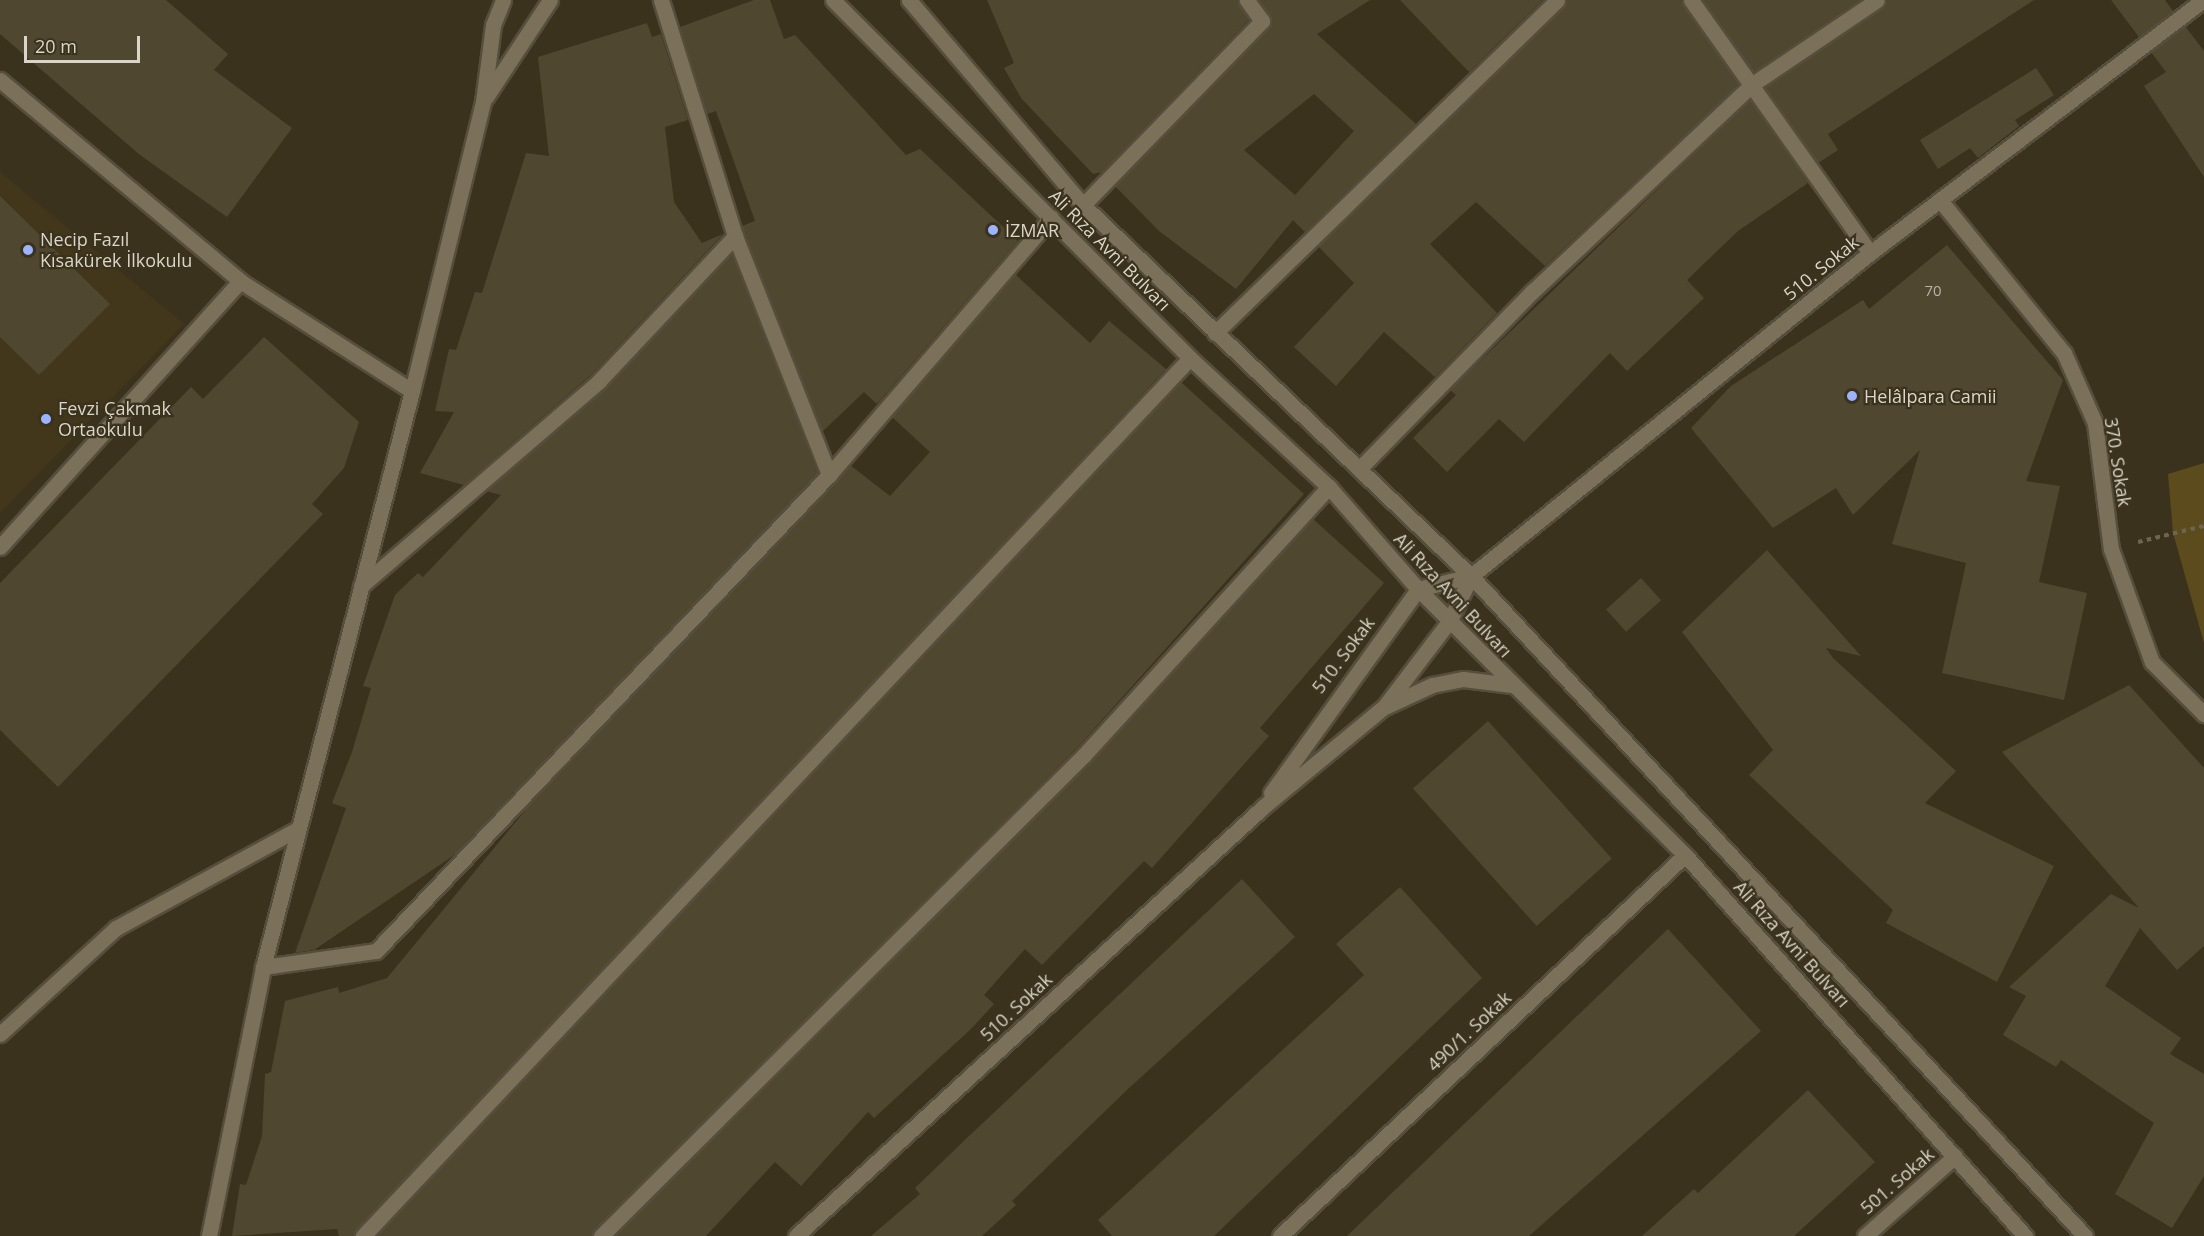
<!DOCTYPE html>
<meta charset="utf-8">
<style>
body{margin:0}
#map{position:relative;width:2204px;height:1236px;overflow:hidden;background:#3b321d;font-family:"Open Sans",sans-serif}
div>[style]{position:absolute}
.built>*{inset:0;background:#42371a}
.green>*{inset:0;background:#5b4b1d}
.building>*{inset:0;background:#504731;transform-origin:0 0}
.path>*{height:4px;margin-top:-2px;transform-origin:0;background:repeating-linear-gradient(90deg,#6c6552 0 4.5px,transparent 0 9px)}
.roads{filter:drop-shadow(2px 0 #564e3c) drop-shadow(-2px 0 #564e3c) drop-shadow(0 2px #564e3c) drop-shadow(0 -2px #564e3c)}
.minor>*{height:15px;margin:-7.5px;padding:0 7.5px;transform-origin:7.5px;border-radius:7.5px;background:#7b715a}
.secondary>*{height:15px;margin:-7.5px;padding:0 7.5px;transform-origin:7.5px;border-radius:7.5px;background:#7b715a}
.dots>*{width:16px;height:16px;translate:-50% -50%;box-sizing:border-box;border:3px solid #3b321d;border-radius:50%}
span{translate:-50% -50%;white-space:nowrap;text-align:center;line-height:1.15;-webkit-text-stroke:4.5px #3b321d;paint-order:stroke}
.number-label{font-size:15px;color:#b8b2a2}
.number-label span{-webkit-text-stroke-width:0}
.poi-label{font-size:18px;color:#dad5c8}
.left{translate:0 -50%;text-align:left}
.street-label{font-size:18px;color:#dad5c8}
.scale{position:absolute;left:24px;top:36px;width:116px;height:27px;box-sizing:border-box;border:3px solid #dad5c8;border-top:0;padding-left:8px;font-size:18px;line-height:21px;white-space:nowrap;color:#dad5c8;-webkit-text-stroke:4px #3b321d;paint-order:stroke}
</style>
<div id="map">
<div class="built">
<i style="clip-path:polygon(0 172px,184px 324px,0 513px)"></i>
</div>
<div class="green">
<i style="clip-path:polygon(2204px 463px,2204px 643px,2173px 533px,2168px 474px)"></i>
</div>
<div class="building">
<i style="clip-path:polygon(0 0,166px 0,228px 54px,214px 70px,292px 128px,227px 217px,140px 155px,0 34px)"></i>
<i style="clip-path:polygon(754px 0,770px 0,784px 39px,795px 35px,906px 155px,920px 149px,1018px 241px,877px 404px,864px 392px,822px 432px,744px 233px,742px 226px,755px 221px,716px 111px,707px 114px,680px 27px)"></i>
<i style="clip-path:polygon(987px 0,1237px 0,1249px 20px,1102px 172px,1093px 174px,1021px 98px,1004px 68px,1014px 63px)"></i>
<i style="clip-path:polygon(evenodd,1259px 0,1370px 0,1317px 34px,1416px 124px,1305px 232px,1293px 220px,1236px 289px,1159px 231px,1115px 186px,1269px 27px,1271px 19px,1259px 0,1314px 94px,1354px 131px,1295px 195px,1244px 150px,1314px 94px)"></i>
<i style="clip-path:polygon(1400px 0,1543px 0,1469px 72px)"></i>
<i style="clip-path:polygon(1566px 0,1681px 0,1739px 84px,1545px 266px,1476px 202px,1430px 244px,1497px 313px,1435px 377px,1384px 332px,1336px 386px,1294px 347px,1354px 283px,1318px 246px)"></i>
<i style="clip-path:polygon(1703px 0,1860px 0,1754px 72px)"></i>
<i style="clip-path:polygon(1887px 0,2034px 0,1828px 134px,1838px 150px,1818px 163px,1765px 87px)"></i>
<i style="clip-path:polygon(2111px 0,2165px 0,2173px 11px,2139px 37px)"></i>
<i style="clip-path:polygon(647px 23px,652px 37px,661px 34px,688px 120px,665px 127px,674px 202px,702px 243px,723px 234px,592px 374px,464px 485px,420px 473px,454px 412px,435px 411px,449px 349px,456px 350px,475px 292px,482px 293px,526px 153px,549px 156px,538px 57px)"></i>
<i style="clip-path:polygon(2185px 26px,2204px 51px,2204px 177px,2144px 86px,2166px 72px,2151px 52px)"></i>
<i style="clip-path:polygon(2036px 68px,2054px 95px,2015px 120px,2019px 126px,1978px 158px,1970px 148px,1938px 169px,1920px 140px)"></i>
<i style="clip-path:polygon(1750px 100px,1808px 183px,1738px 231px,1687px 280px,1704px 298px,1627px 371px,1610px 353px,1524px 442px,1499px 419px,1447px 472px,1413px 438px,1456px 395px,1450px 390px)"></i>
<i style="clip-path:polygon(0 196px,110px 304px,39px 375px,0 337px)"></i>
<i style="clip-path:polygon(1947px 245px,2063px 380px,2026px 481px,2060px 486px,2039px 582px,2087px 593px,2064px 700px,1942px 673px,1966px 563px,1892px 544px,1920px 450px,1853px 515px,1836px 488px,1773px 528px,1691px 428px,1731px 386px,1863px 300px,1869px 309px)"></i>
<i style="clip-path:polygon(732px 254px,818px 473px,453px 856px,314px 950px,295px 953px,346px 808px,332px 803px,352px 752px,371px 688px,363px 686px,395px 595px,418px 573px,423px 577px,501px 495px,486px 491px,606px 388px)"></i>
<i style="clip-path:polygon(1015px 274px,1090px 343px,1109px 321px,1166px 369px,354px 1236px,339px 1236px,337px 1229px,232px 1236px,240px 1184px,246px 1185px,262px 1136px,265px 1074px,271px 1072px,285px 1001px,338px 987px,339px 993px,387px 978px,532px 802px,528px 805px,850px 465px,890px 496px,930px 452px,892px 417px)"></i>
<i style="clip-path:polygon(264px 337px,359px 422px,344px 468px,312px 504px,323px 514px,58px 787px,0 730px,0 583px,191px 387px,203px 399px)"></i>
<i style="clip-path:polygon(1181px 382px,1304px 494px,1077px 748px,592px 1236px,376px 1236px)"></i>
<i style="clip-path:polygon(1313px 519px,1384px 583px,1260px 728px,1269px 736px,1152px 868px,1144px 861px,1042px 965px,1025px 949px,984px 995px,994px 1004px,971px 1029px,874px 1118px,868px 1112px,801px 1186px,775px 1162px,706px 1236px,615px 1236px,1091px 762px)"></i>
<i style="clip-path:polygon(1767px 550px,1861px 656px,1826px 648px,1833px 658px,1956px 771px,1925px 803px,2054px 866px,1997px 982px,1886px 923px,1893px 910px,1749px 775px,1773px 750px,1682px 632px)"></i>
<i style="left:1641px;top:578px;width:30px;height:47px;rotate:48deg"></i>
<i style="clip-path:polygon(2129px 685px,2204px 768px,2204px 946px,2177px 970px,2140px 928px,2105px 986px,2181px 1038px,2170px 1054px,2204px 1074px,2204px 1176px,2172px 1228px,2115px 1194px,2154px 1123px,2061px 1060px,2056px 1067px,2003px 1035px,2026px 996px,2009px 987px,2111px 894px,2139px 908px,2002px 752px)"></i>
<i style="left:1488px;top:721px;width:185px;height:101px;rotate:48deg"></i>
<i style="clip-path:polygon(1242px 879px,1295px 937px,1128px 1089px,1012px 1201px,1016px 1205px,982px 1236px,871px 1236px,920px 1194px,915px 1188px,968px 1137px)"></i>
<i style="clip-path:polygon(1400px 887px,1482px 978px,1214px 1236px,1112px 1236px,1098px 1220px,1364px 975px,1336px 944px)"></i>
<i style="clip-path:polygon(1668px 929px,1761px 1031px,1529px 1236px,1347px 1236px)"></i>
<i style="clip-path:polygon(1808px 1090px,1875px 1162px,1794px 1236px,1642px 1236px,1694px 1189px,1698px 1193px)"></i>
</div>
<div class="path">
<i style="left:2138px;top:542px;width:68px;rotate:-13.6deg"></i>
</div>
<div class="roads">
<div class="minor">
<i style="left:661px;top:0;width:247px;rotate:72.6deg"></i>
<i style="left:735px;top:236px;width:257px;rotate:68.5deg"></i>
<i style="left:1691px;top:0;width:310px;rotate:54.7deg"></i>
<i style="left:0;top:80px;width:313px;rotate:39.9deg"></i>
<i style="left:240px;top:281px;width:204px;rotate:32.6deg"></i>
<i style="left:1940px;top:200px;width:197px;rotate:51deg"></i>
<i style="left:2064px;top:353px;width:77px;rotate:66.1deg"></i>
<i style="left:2095px;top:423px;width:127px;rotate:82.8deg"></i>
<i style="left:2111px;top:549px;width:120px;rotate:70.1deg"></i>
<i style="left:2152px;top:662px;width:74px;rotate:45deg"></i>
<i style="left:1083px;top:205px;width:257px;rotate:-45.8deg"></i>
<i style="left:1262px;top:21px;width:26px;rotate:-126deg"></i>
<i style="left:1215px;top:333px;width:477px;rotate:-44.2deg"></i>
<i style="left:1361px;top:467px;width:246px;rotate:-45.7deg"></i>
<i style="left:1533px;top:291px;width:303px;rotate:-43.3deg"></i>
<i style="left:1754px;top:83px;width:148px;rotate:-34deg"></i>
<i style="left:0;top:547px;width:358px;rotate:-47.9deg"></i>
<i style="left:1471px;top:576px;width:513px;rotate:-38.99deg"></i>
<i style="left:1870px;top:253px;width:418px;rotate:-37.2deg"></i>
<i style="left:361px;top:586px;width:314px;rotate:-40.7deg"></i>
<i style="left:599px;top:381px;width:199px;rotate:-46.8deg"></i>
<i style="left:263px;top:967px;width:114px;rotate:-8.1deg"></i>
<i style="left:376px;top:951px;width:657px;rotate:-46.42deg"></i>
<i style="left:829px;top:475px;width:340px;rotate:-49.2deg"></i>
<i style="left:0;top:1034px;width:157px;rotate:-42.4deg"></i>
<i style="left:116px;top:928px;width:205px;rotate:-28.6deg"></i>
<i style="left:363px;top:1236px;width:1206px;rotate:-46.71deg"></i>
<i style="left:601px;top:1236px;width:682px;rotate:-44.88deg"></i>
<i style="left:1084px;top:755px;width:363px;rotate:-47.6deg"></i>
<i style="left:1280px;top:1236px;width:556px;rotate:-43.25deg"></i>
<i style="left:1865px;top:1236px;width:120px;rotate:-41.6deg"></i>
</div>
<div class="secondary">
<i style="left:833px;top:0;width:506px;rotate:45.08deg"></i>
<i style="left:1190px;top:358px;width:190px;rotate:42.9deg"></i>
<i style="left:1329px;top:487px;width:135px;rotate:48.9deg"></i>
<i style="left:1418px;top:589px;width:377px;rotate:44.9deg"></i>
<i style="left:1685px;top:855px;width:511px;rotate:48.25deg"></i>
<i style="left:909px;top:0;width:269px;rotate:49.7deg"></i>
<i style="left:1083px;top:205px;width:537px;rotate:43.72deg"></i>
<i style="left:1471px;top:576px;width:901px;rotate:47.07deg"></i>
<i style="left:486px;top:97px;width:116px;rotate:-56.6deg"></i>
<i style="left:1387px;top:706px;width:50px;rotate:-25deg"></i>
<i style="left:1432px;top:685px;width:32px;rotate:-11deg"></i>
<i style="left:1463px;top:679px;width:49px;rotate:7deg"></i>
<i style="left:1271px;top:793px;width:251px;rotate:-54.2deg"></i>
<i style="left:1418px;top:589px;width:55px;rotate:-13.8deg"></i>
<i style="left:209px;top:1236px;width:274px;rotate:-78.6deg"></i>
<i style="left:263px;top:967px;width:595px;rotate:-75.5deg"></i>
<i style="left:412px;top:391px;width:298px;rotate:-76.2deg"></i>
<i style="left:483px;top:102px;width:78px;rotate:-82.6deg"></i>
<i style="left:493px;top:25px;width:27px;rotate:-68deg"></i>
<i style="left:796px;top:1236px;width:634px;rotate:-42.57deg"></i>
<i style="left:1263px;top:807px;width:157px;rotate:-39.6deg"></i>
<i style="left:1384px;top:707px;width:109px;rotate:-52.8deg"></i>
<i style="left:1450px;top:620px;width:49px;rotate:-64.5deg"></i>
</div>
</div>
<div class="dots">
<i style="left:993px;top:230px;background:#9bb4fd"></i>
<i style="left:28px;top:250px;background:#9bb4fd"></i>
<i style="left:1852px;top:396px;background:#9bb4fd"></i>
<i style="left:46px;top:419px;background:#9bb4fd"></i>
</div>
<div class="number-label">
<span style="left:1933px;top:291px">70</span>
</div>
<div class="poi-label">
<span class="left" style="left:1005px;top:230px">İZMAR</span>
<span class="left" style="left:40px;top:250px">Necip Fazıl<br>Kısakürek İlkokulu</span>
<span class="left" style="left:1864px;top:396px">Helâlpara Camii</span>
<span class="left" style="left:58px;top:419px">Fevzi Çakmak<br>Ortaokulu</span>
</div>
<div class="street-label">
<span style="left:1110px;top:250px;rotate:45deg">Ali Rıza Avni Bulvarı</span>
<span style="left:1821px;top:268px;rotate:-39deg">510. Sokak</span>
<span style="left:2118px;top:462px;rotate:81deg">370. Sokak</span>
<span style="left:1453px;top:595px;rotate:47deg">Ali Rıza Avni Bulvarı</span>
<span style="left:1343px;top:655px;rotate:-53deg">510. Sokak</span>
<span style="left:1792px;top:944px;rotate:48deg">Ali Rıza Avni Bulvarı</span>
<span style="left:1016px;top:1007px;rotate:-43deg">510. Sokak</span>
<span style="left:1469px;top:1031px;rotate:-43deg">490/1. Sokak</span>
<span style="left:1897px;top:1181px;rotate:-41deg">501. Sokak</span>
</div>
<div class="scale">20 m</div>
</div>
